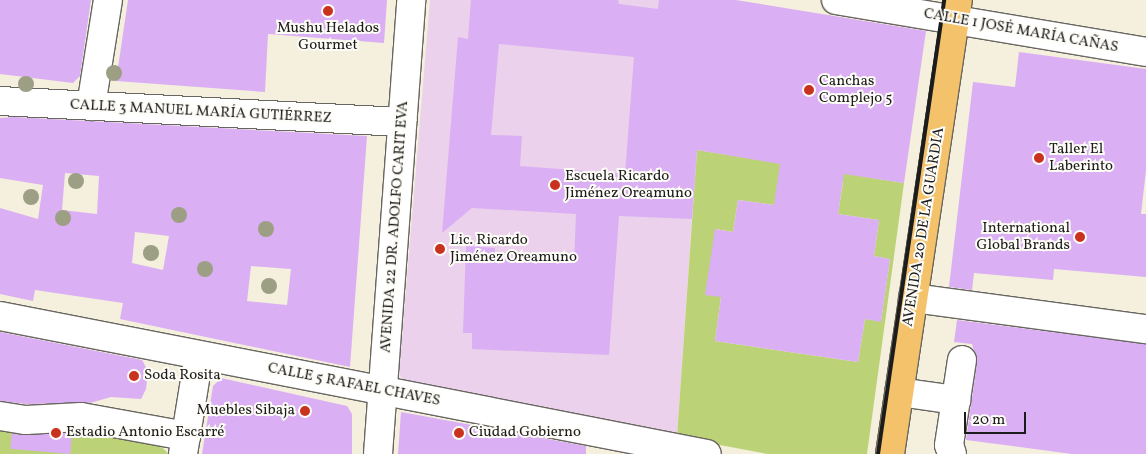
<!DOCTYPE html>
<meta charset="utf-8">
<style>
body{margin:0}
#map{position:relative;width:1146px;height:454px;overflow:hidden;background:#f4f0dd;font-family:Vollkorn,serif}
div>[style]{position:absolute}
.built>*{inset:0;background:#ebd1eb}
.green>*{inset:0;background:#bcd277}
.building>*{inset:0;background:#daaff3;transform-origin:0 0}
.roads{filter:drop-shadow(1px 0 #686660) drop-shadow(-1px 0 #686660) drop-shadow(0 1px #686660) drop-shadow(0 -1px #686660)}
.minor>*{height:28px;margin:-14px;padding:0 14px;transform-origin:14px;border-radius:14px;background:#fff}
.major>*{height:28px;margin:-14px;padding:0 14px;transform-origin:14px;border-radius:14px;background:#f3c26a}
.rail>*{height:4px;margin:-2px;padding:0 2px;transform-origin:2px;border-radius:2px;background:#1c1c1c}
.trees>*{width:16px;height:16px;margin:-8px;border-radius:50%;background:#9c9f84}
.dots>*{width:14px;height:14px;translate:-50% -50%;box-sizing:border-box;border:2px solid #fdfcf7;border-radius:50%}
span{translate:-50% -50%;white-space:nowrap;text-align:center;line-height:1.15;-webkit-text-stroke:4px #fdfcf7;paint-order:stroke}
.poi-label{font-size:15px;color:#1c1c1c}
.left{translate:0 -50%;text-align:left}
.right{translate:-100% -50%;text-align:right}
.street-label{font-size:15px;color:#1c1c1c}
.scale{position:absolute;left:964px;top:412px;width:62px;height:22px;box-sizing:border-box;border:2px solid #1c1c1c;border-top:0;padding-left:6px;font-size:15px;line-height:18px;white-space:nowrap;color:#1c1c1c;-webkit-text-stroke:4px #fdfcf7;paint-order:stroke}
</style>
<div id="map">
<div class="built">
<i style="clip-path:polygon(430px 0,707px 0,677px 437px,408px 388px,399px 374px)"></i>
</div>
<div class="green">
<i style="clip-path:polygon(evenodd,697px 150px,904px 183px,867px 454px,768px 454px,677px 437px,697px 150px,843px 182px,838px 214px,879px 220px,874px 256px,890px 259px,881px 321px,865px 319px,858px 362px,715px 341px,721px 297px,716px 229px,733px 232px,738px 200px,774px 205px,843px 182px)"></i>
<i style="clip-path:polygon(0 408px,155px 441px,169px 454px,0 454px)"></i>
</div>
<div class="building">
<i style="clip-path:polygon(0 0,91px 0,80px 76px,73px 83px,0 74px)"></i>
<i style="clip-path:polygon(128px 0,387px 0,384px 43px,268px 34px,265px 92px,116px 81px)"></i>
<i style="clip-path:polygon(evenodd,471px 0,618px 0,619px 4px,658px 9px,659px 0,736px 0,926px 31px,904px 183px,844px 174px,838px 214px,879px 220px,874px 256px,890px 259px,881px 322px,865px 319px,858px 362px,715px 341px,721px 297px,705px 295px,715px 229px,733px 232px,738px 200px,774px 205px,780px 164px,697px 150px,692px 219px,619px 216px,609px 355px,472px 349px,472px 333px,463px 333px,466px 246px,495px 248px,495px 258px,574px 263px,576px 214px,472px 208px,442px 233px,458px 37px,468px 39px,471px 0,499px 44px,634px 57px,625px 174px,520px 166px,522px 136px,491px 135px,499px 44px)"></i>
<i style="clip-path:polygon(1019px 52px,1146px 69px,1146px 170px,1141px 214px,1146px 214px,1146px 277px,1054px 269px,1053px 280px,974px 273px,972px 290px,949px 287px,973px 82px,1015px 87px)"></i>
<i style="clip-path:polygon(evenodd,14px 117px,367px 136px,350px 367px,120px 319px,123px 303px,35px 290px,33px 301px,0 294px,0 208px,38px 219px,43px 185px,0 178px,0 118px,14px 117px,65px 173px,99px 176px,97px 214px,62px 210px,65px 173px,14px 117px,135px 232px,169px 236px,163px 270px,132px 263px,135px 232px,14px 117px,251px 266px,291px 269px,287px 305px,247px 301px,251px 266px)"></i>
<i style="clip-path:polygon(957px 320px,1146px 344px,1146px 454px,1072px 454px,966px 440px,977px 362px,972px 344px,954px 342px)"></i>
<i style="clip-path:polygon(0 332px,142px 360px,148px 371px,146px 389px,141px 399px,111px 397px,90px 403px,27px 404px,0 401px)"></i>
<i style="clip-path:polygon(221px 378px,347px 406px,352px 414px,352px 454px,202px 454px,213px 386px)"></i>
<i style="clip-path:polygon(401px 412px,586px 446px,586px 454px,398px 454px)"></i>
<i style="left:72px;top:433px;width:21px;height:60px;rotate:95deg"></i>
</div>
<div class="roads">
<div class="minor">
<i style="left:836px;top:0;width:314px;rotate:9.5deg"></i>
<i style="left:0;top:101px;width:403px;rotate:3deg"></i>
<i style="left:91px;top:106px;width:107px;rotate:-80.9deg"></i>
<i style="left:913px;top:298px;width:235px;rotate:7.6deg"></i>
<i style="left:0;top:316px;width:720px;rotate:11.04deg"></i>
<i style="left:899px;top:392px;width:58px;rotate:8deg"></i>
<i style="left:0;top:416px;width:26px;rotate:9deg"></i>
<i style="left:26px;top:420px;width:55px;rotate:-3.1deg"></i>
<i style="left:81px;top:417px;width:107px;rotate:10.3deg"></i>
<i style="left:183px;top:454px;width:100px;rotate:-80.8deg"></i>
<i style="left:378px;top:454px;width:455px;rotate:-85.8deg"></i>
<i style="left:952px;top:454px;width:9px;rotate:-108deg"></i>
<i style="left:949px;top:445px;width:86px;rotate:-81.3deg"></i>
</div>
<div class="major">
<i style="left:890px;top:454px;width:459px;rotate:-81.5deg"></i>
</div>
</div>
<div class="rail">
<i style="left:878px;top:454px;width:459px;rotate:-81.7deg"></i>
</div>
<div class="trees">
<i style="left:114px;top:73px"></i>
<i style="left:26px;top:84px"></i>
<i style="left:76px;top:181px"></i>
<i style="left:31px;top:197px"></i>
<i style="left:179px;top:215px"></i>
<i style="left:63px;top:218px"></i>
<i style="left:266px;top:229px"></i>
<i style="left:151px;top:253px"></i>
<i style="left:205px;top:269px"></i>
<i style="left:269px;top:286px"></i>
</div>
<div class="dots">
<i style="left:328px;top:11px;background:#c8321e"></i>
<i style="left:809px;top:90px;background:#c8321e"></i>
<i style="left:1039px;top:158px;background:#c8321e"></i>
<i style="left:555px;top:185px;background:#c8321e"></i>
<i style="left:1080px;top:237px;background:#c8321e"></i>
<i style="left:440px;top:249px;background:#c8321e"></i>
<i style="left:134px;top:376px;background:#c8321e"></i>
<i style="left:305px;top:411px;background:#c8321e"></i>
<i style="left:56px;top:433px;background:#c8321e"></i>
<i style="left:459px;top:433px;background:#c8321e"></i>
</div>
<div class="poi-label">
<span style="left:328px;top:37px">Mushu Helados<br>Gourmet</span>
<span class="left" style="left:819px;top:90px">Canchas<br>Complejo 5</span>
<span class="left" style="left:1049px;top:158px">Taller El<br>Laberinto</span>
<span class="left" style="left:565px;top:185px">Escuela Ricardo<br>Jiménez Oreamuno</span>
<span class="right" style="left:1070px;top:237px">International<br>Global Brands</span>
<span class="left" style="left:450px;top:249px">Lic. Ricardo<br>Jiménez Oreamuno</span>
<span class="left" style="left:144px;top:376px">Soda Rosita</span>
<span class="right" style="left:295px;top:411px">Muebles Sibaja</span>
<span class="left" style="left:66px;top:433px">Estadio Antonio Escarré</span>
<span class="left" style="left:469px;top:433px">Ciudad Gobierno</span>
</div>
<div class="street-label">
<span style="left:1021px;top:31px;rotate:10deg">CALLE 1 JOSÉ MARÍA CAÑAS</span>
<span style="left:201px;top:112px;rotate:3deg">CALLE 3 MANUEL MARÍA GUTIÉRREZ</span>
<span style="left:395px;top:227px;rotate:-86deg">AVENIDA 22 DR. ADOLFO CARIT EVA</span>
<span style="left:924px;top:227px;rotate:-81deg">AVENIDA 20 DE LA GUARDIA</span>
<span style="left:354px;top:385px;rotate:11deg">CALLE 5 RAFAEL CHAVES</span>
</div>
<div class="scale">20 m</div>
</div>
